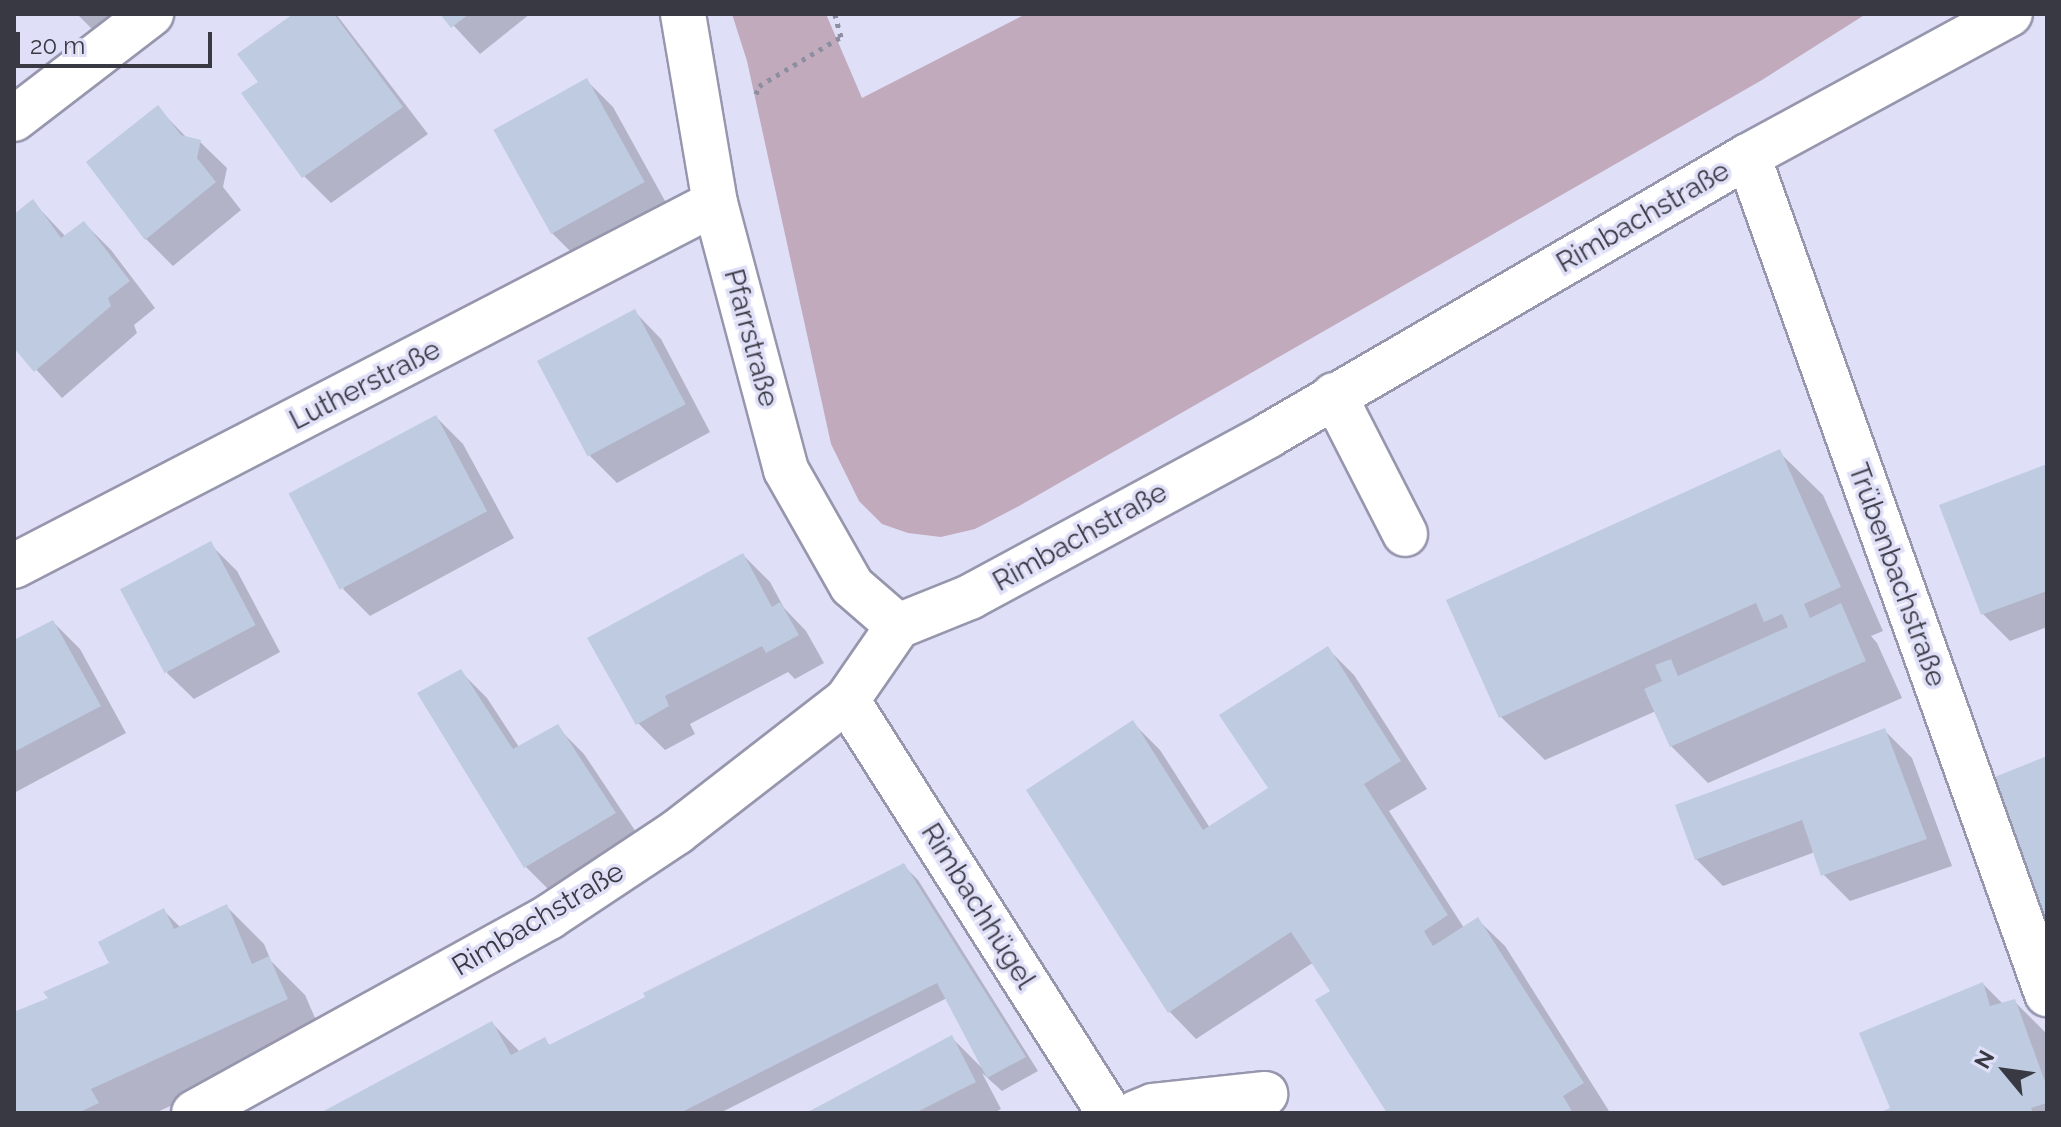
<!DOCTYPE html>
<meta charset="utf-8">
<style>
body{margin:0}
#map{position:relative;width:2061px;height:1127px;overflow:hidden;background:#dfe0f8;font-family:Raleway,sans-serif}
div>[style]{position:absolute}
.green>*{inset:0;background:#c1aabc}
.shadow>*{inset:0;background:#0003}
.building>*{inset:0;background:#becbe0;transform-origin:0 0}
.path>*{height:5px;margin-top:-2.5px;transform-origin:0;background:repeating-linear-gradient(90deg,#8d8e9f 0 4px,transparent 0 10px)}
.roads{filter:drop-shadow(2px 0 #9696ad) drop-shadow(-2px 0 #9696ad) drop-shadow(0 2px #9696ad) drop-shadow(0 -2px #9696ad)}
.minor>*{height:44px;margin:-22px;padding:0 22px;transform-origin:22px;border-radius:22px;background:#fff}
span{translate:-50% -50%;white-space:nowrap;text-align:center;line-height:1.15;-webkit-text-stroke:7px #dfe0f8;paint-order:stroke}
.street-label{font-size:28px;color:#393943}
.frame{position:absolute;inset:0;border:16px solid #393943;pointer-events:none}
.north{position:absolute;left:1965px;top:1031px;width:80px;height:80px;-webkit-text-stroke:6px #dfe0f8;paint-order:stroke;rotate:299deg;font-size:22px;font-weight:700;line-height:32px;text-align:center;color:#393943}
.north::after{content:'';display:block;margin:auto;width:28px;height:36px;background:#393943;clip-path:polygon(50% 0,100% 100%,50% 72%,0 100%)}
.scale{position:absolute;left:16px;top:32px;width:196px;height:36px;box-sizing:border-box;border:4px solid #393943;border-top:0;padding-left:10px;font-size:24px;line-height:28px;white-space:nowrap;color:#393943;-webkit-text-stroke:6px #dfe0f8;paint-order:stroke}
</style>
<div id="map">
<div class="green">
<i style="clip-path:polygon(732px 14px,826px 14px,862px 98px,1026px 14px,1866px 14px,1762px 80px,1019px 506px,975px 529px,941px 537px,908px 533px,882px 524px,859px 501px,831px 444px,747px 61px)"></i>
</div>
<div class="shadow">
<i style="clip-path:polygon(77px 14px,111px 14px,92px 29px)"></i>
<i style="clip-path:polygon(296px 14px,336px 14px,428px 134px,331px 203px,304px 176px,260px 82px)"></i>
<i style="clip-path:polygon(443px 14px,530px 14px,480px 54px)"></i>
<i style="clip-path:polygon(586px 80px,613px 107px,670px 210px,579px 260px,552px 233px)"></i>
<i style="clip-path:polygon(158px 108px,188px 139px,199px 141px,227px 168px,223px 187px,241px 210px,173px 266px,146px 239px)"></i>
<i style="clip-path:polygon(33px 202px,66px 237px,84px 223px,111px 250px,155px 308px,134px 325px,137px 333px,62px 398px,14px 345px,14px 217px)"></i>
<i style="clip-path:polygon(635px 312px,661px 339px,710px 432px,617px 483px,590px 456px)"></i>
<i style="clip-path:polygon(436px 417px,463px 444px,514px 538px,370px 616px,343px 589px)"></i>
<i style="clip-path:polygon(1779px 452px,1823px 495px,1883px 631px,1871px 636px,1877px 643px,1902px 698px,1708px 783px,1671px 746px,1656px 711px,1545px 760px,1501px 717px)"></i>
<i style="clip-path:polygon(2047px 466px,2047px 627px,2010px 641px,1983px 614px)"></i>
<i style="clip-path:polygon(210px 544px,237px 571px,280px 652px,194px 699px,167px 673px)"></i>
<i style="clip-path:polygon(743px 555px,770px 582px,784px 608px,806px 631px,824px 663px,795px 679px,788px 672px,690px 724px,695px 734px,665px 750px,638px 723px)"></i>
<i style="clip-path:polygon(53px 622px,80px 649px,126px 733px,14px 793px,14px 643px)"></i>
<i style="clip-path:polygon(1327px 648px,1354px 675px,1427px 789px,1389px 811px,1464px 928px,1478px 920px,1505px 946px,1609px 1111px,1605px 1113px,1389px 1113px,1333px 992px,1314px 962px,1196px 1039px,1170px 1012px,1133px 723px,1160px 750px,1210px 828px,1271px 788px)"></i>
<i style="clip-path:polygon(460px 671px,487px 698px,519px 747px,557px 727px,584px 754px,642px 841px,553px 894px,526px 867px,420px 693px)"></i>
<i style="clip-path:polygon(1885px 731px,1912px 758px,1952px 866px,1850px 901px,1823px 874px,1815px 852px,1723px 886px,1696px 859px)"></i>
<i style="clip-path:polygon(904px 866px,918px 880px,1038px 1071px,1002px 1091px,982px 1073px,1001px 1109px,994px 1113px,810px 1113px,951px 1037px,983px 1069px,947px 998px,720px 1113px,323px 1113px,492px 1023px,520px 1052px,544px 1040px,551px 1046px)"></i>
<i style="clip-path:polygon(227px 907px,264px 944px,271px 961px,305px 995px,323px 1036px,155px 1113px,14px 1113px,14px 1012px,51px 999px,111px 964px,164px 911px,181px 928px)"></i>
<i style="clip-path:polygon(1983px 984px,2003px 1004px,2014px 1001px,2047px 1034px,2047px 1113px,1895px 1113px)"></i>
</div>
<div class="building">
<i style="clip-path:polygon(293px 14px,334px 14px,403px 107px,302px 178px,241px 93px,258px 82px,237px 54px)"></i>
<i style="clip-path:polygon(440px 14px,469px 14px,451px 28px)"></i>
<i style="left:587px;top:78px;width:119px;height:107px;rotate:61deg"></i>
<i style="clip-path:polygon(158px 105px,181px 135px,201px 140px,197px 158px,216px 182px,145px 240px,86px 162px)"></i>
<i style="clip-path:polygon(33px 199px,61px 238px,84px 221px,130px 281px,108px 298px,111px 306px,34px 372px,14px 348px,14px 214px)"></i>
<i style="left:635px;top:309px;width:108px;height:111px;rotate:62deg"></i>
<i style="left:436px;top:415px;width:109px;height:167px;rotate:62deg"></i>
<i style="clip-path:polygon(1780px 449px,1841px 587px,1804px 604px,1810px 618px,1841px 603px,1866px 661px,1670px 747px,1644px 689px,1662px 681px,1655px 665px,1671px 659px,1678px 676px,1788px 627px,1782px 614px,1764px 622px,1756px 603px,1499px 718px,1446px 600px)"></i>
<i style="clip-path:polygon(2047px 464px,2047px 591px,1981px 615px,1939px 505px)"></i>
<i style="left:211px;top:541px;width:95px;height:103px;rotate:62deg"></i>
<i style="clip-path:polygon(743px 553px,772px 607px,780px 602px,799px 635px,766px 653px,762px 646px,665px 696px,669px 706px,636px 725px,587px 638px)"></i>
<i style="clip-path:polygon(53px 620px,101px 706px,14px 752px,14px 640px)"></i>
<i style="clip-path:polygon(1328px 646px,1401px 761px,1364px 784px,1448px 915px,1424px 931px,1433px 946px,1478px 917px,1584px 1083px,1563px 1096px,1573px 1113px,1387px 1113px,1315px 1000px,1330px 991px,1291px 932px,1168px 1013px,1026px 790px,1133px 720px,1203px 830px,1268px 788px,1219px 715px)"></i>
<i style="clip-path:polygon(461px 669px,513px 749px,558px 724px,616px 813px,524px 868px,417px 693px)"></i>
<i style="clip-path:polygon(1885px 728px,1927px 839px,1821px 876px,1802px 820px,1695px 860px,1675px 805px)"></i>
<i style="clip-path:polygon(2047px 756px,2047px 934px,1990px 779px)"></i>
<i style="clip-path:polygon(904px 863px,1026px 1057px,987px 1078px,937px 983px,680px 1113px,320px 1113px,492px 1021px,511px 1055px,545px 1037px,549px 1045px,645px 997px,643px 993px)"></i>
<i style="clip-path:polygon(227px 904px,252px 964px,269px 956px,288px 999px,91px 1089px,99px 1103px,78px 1113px,14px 1113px,14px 1012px,48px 998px,43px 992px,109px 963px,98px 942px,164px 908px,174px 929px)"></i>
<i style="clip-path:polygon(1983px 982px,1990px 1006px,2015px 999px,2047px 1087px,2047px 1103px,2031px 1108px,2033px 1113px,1879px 1113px,1890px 1108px,1859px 1033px)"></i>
<i style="clip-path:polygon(952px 1035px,976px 1082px,915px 1113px,806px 1113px)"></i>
</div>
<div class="path">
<i style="left:756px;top:94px;width:9px;rotate:-69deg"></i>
<i style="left:759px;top:86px;width:96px;rotate:-30.9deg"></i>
<i style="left:841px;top:37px;width:24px;rotate:-105deg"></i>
</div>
<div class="roads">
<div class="minor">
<i style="left:683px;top:14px;width:192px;rotate:80.4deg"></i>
<i style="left:715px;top:203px;width:276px;rotate:75.1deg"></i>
<i style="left:786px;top:470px;width:133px;rotate:60.4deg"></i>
<i style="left:852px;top:586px;width:61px;rotate:41deg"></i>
<i style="left:14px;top:119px;width:173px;rotate:-37.5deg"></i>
<i style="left:1748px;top:156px;width:890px;rotate:70.36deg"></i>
<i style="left:1334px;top:395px;width:156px;rotate:62.9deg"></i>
<i style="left:14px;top:566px;width:789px;rotate:-27.38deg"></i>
<i style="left:847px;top:700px;width:489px;rotate:57.6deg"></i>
<i style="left:194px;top:1113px;width:406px;rotate:-28.9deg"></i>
<i style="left:549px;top:917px;width:154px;rotate:-33.6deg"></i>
<i style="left:677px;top:832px;width:215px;rotate:-37.8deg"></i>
<i style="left:847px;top:700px;width:90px;rotate:-55.4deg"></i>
<i style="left:898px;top:626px;width:78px;rotate:-21.9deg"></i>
<i style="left:970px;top:597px;width:340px;rotate:-28.4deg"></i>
<i style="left:1269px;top:435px;width:554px;rotate:-30.22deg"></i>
<i style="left:1748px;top:156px;width:298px;rotate:-28.5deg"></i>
<i style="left:1136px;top:1113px;width:18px;rotate:-22deg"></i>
<i style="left:1153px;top:1106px;width:113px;rotate:-6.1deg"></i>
</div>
</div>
<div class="street-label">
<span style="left:1643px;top:217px;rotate:-30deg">Rimbachstraße</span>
<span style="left:751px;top:338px;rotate:75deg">Pfarrstraße</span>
<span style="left:365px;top:385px;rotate:-27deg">Lutherstraße</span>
<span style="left:1080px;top:537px;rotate:-29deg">Rimbachstraße</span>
<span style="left:1897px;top:575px;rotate:70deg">Trübenbachstraße</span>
<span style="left:978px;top:906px;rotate:58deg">Rimbachhügel</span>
<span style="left:538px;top:919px;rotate:-31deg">Rimbachstraße</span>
</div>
<div class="frame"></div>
<div class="north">N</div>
<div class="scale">20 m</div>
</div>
